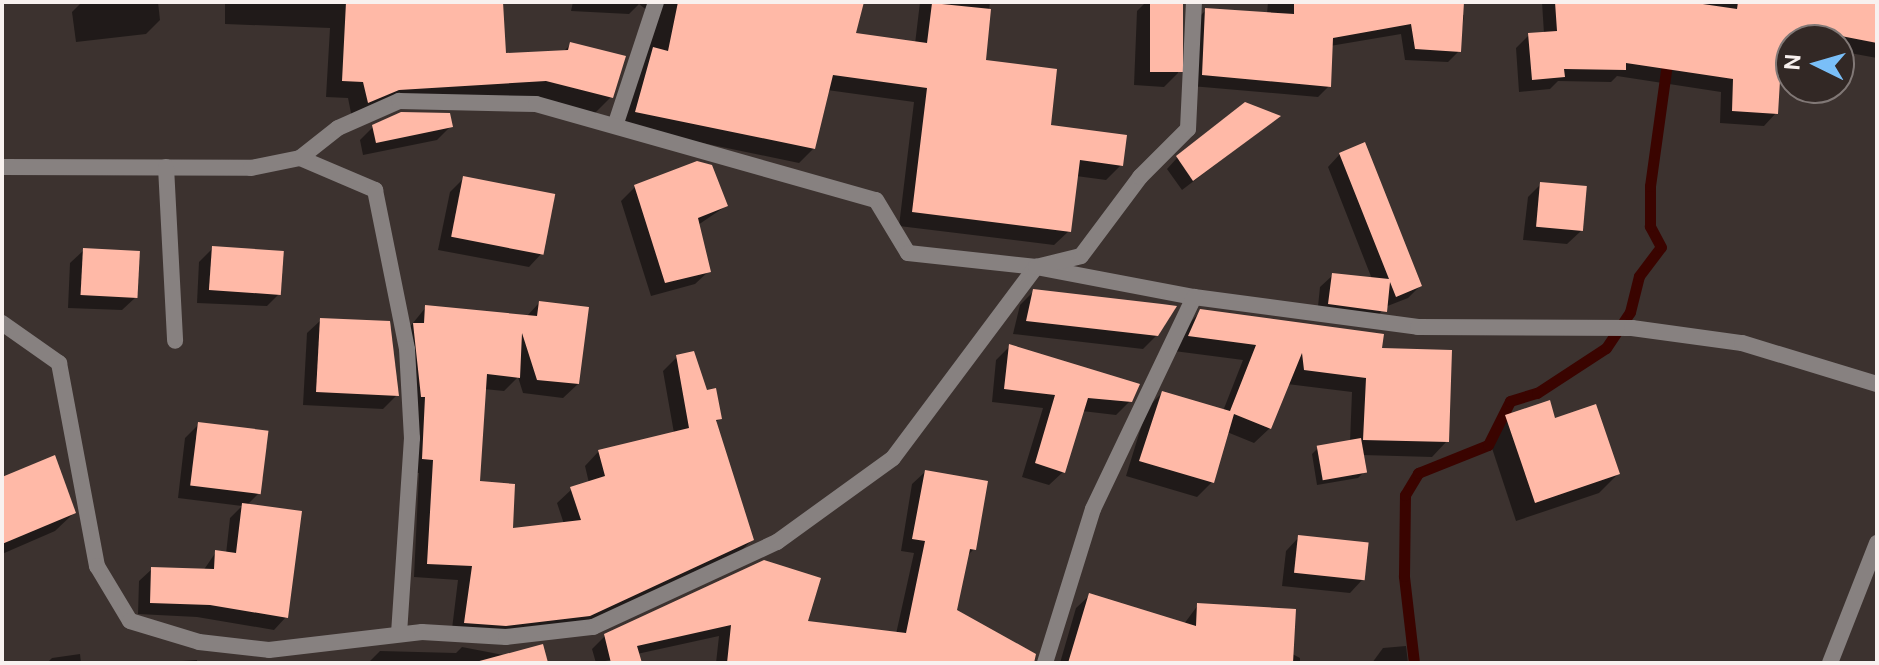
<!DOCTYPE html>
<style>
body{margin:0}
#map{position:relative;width:1879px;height:665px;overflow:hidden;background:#3c322f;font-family:"DM Sans",sans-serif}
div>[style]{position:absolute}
.shadow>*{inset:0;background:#0007}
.stream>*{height:11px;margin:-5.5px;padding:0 5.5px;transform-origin:5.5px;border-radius:5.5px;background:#3a0400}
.building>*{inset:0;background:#ffb9a7;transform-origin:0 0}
.street>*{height:16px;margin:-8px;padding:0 8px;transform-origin:8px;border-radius:8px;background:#878180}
span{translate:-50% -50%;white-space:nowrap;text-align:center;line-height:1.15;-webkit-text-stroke:8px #322825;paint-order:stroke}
.frame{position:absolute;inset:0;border:4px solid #f8f1ef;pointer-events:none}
.north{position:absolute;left:1775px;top:24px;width:80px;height:80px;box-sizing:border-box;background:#322825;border:2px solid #817876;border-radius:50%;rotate:275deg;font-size:22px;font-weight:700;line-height:32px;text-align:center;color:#f8f1ef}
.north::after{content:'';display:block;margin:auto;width:28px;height:36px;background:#7abff8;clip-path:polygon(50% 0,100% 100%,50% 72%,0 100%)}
</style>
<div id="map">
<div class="shadow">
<i style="clip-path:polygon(82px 2px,158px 2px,160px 20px,146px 34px,76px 42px,72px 12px)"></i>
<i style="clip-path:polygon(225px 2px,490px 2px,504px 56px,563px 52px,571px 44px,611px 97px,595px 113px,381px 106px,352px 118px,348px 98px,326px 97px,330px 28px,225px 24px)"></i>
<i style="clip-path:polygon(573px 2px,806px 2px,853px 35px,915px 44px,920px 2px,990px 2px,983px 62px,1049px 126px,1121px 165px,1106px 180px,1076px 176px,1069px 231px,1054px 245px,899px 226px,914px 102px,827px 90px,814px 148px,799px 163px,621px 126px,653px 15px,639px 4px,629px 14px,571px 11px)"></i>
<i style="clip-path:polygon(1146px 2px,1181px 2px,1178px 73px,1164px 87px,1134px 85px,1137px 11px)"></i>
<i style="clip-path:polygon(1268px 2px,1408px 2px,1464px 15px,1459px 51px,1448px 62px,1405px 60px,1401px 34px,1330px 46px,1329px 86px,1318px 97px,1191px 86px,1194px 22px,1206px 10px,1267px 14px)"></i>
<i style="clip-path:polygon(1542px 2px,1877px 2px,1877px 58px,1839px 51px,1839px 40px,1791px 40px,1791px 60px,1779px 59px,1776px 113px,1764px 126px,1720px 123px,1721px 92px,1617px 76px,1611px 82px,1558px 81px,1550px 89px,1519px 92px,1516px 48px,1529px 35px,1544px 34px)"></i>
<i style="clip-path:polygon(1278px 117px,1182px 190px,1167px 169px,1177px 158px)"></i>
<i style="clip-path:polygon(451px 126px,437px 140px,363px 155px,360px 140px,373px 127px)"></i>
<i style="clip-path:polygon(1340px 154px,1420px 286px,1408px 298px,1385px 307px,1372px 323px,1317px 316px,1320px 287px,1333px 275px,1372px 279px,1328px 167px)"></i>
<i style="clip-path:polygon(464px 178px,542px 253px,529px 267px,438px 250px,450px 192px)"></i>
<i style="clip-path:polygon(1541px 184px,1581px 231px,1567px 244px,1523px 240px,1528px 197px)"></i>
<i style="clip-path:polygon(635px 187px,726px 206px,698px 225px,709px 271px,695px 284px,651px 296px,621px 201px)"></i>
<i style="clip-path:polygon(213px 248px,280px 293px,267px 306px,197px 303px,199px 262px)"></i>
<i style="clip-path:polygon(84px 250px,136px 297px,122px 310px,68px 308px,70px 263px)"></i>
<i style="clip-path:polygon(1034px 291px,1157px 335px,1143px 349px,1013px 334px,1020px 305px)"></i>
<i style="clip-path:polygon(539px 303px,578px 384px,563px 398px,523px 393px,518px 377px,504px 391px,484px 389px,478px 483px,511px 530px,564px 524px,557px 503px,572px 489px,589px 483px,585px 466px,599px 451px,674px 433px,663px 371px,677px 357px,719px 419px,715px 423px,752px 540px,738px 554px,574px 630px,451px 637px,458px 580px,414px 577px,419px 473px,408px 473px,400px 339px,426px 307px,526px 317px)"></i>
<i style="clip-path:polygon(1201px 311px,1380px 350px,1447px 441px,1432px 457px,1362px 455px,1365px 471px,1358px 478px,1317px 485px,1312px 454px,1318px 448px,1350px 442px,1352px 392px,1287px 384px,1270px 428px,1254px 443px,1227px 432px,1212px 482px,1197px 497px,1126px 476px,1147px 408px,1162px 393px,1223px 411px,1243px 360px,1174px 351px,1186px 327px)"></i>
<i style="clip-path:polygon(321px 320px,397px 395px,383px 409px,303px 405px,307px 333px)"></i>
<i style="clip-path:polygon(1009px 347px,1130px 401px,1116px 415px,1082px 411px,1063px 472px,1049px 485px,1022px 477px,1043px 408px,992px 402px,996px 360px)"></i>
<i style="clip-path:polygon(1506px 417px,1618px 474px,1599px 493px,1516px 521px,1488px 436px)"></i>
<i style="clip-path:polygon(198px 425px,259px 493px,246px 506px,286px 617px,274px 630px,197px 617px,138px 614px,139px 581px,152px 569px,203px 571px,216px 552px,226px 554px,230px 518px,242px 506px,178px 498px,185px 438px)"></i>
<i style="clip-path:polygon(925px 472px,974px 549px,966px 557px,955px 611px,1017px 663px,716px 663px,719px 636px,596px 663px,592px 649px,605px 636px,764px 562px,805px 623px,896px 634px,914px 553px,901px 551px,912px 484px)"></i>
<i style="clip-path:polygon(2px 479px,74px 513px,55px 531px,2px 554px)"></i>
<i style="clip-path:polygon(1299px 537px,1363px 579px,1350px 593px,1282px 586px,1286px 551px)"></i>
<i style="clip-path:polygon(1090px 595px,1184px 624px,1198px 605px,1300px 658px,1300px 663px,1060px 663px,1076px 608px)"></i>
<i style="clip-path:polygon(1406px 646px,1408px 663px,1372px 663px,1383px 648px)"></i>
<i style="clip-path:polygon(462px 647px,546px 663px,368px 663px,380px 651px,456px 653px)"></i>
<i style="clip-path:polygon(80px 654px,81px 663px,47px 663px,52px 658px)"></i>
<i style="clip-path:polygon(197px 660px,197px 663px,153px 663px)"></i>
</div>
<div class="stream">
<i style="left:1414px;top:663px;width:88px;rotate:-96.6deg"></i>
<i style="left:1404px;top:576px;width:81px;rotate:-89.3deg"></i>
<i style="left:1405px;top:495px;width:26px;rotate:-59deg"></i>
<i style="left:1418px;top:473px;width:75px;rotate:-21.8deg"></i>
<i style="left:1488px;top:445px;width:49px;rotate:-63.4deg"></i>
<i style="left:1510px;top:401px;width:28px;rotate:-17deg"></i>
<i style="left:1537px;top:393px;width:82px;rotate:-33.1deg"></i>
<i style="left:1606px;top:348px;width:43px;rotate:-56.3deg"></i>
<i style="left:1630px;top:312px;width:37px;rotate:-76deg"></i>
<i style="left:1639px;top:276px;width:36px;rotate:-53deg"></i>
<i style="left:1661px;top:247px;width:24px;rotate:-118deg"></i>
<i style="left:1650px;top:226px;width:40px;rotate:-90deg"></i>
<i style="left:1650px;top:186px;width:131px;rotate:-82.1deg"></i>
</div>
<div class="building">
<i style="clip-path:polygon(346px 2px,503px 2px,506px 53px,568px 50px,570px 42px,626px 56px,613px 98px,546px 81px,399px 90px,368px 103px,363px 82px,342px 81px)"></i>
<i style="clip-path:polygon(678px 2px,864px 2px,856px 33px,927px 43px,932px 3px,991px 9px,986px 60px,1057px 69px,1051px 125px,1127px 135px,1123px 166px,1080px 160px,1071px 232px,912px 212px,927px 88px,833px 75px,815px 149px,635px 112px,653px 47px,668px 51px)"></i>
<i style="left:1150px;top:2px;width:33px;height:70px"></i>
<i style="clip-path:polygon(1294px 2px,1464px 2px,1461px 52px,1415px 49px,1411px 24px,1333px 38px,1331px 87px,1202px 75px,1205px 8px,1294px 14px)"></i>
<i style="clip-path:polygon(1555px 2px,1689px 2px,1737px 9px,1738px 2px,1877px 2px,1877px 43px,1841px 36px,1841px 49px,1839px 40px,1791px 40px,1791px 47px,1782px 47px,1778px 114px,1732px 111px,1733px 79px,1626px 63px,1626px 70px,1564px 69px,1565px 77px,1532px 80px,1528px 33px,1557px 31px)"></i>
<i style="clip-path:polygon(1245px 102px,1281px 116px,1193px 181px,1176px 156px)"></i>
<i style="clip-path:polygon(401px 112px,450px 113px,453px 127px,376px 143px,372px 125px)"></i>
<i style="clip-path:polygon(1365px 142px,1422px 286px,1396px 297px,1390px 282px,1387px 312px,1328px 304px,1332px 273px,1389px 279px,1339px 153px)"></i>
<i style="clip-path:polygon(697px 161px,712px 165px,728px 206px,698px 218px,711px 272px,665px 283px,634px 185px)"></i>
<i style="left:463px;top:176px;width:94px;height:62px;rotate:11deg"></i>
<i style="left:1540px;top:182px;width:47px;height:45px;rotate:5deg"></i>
<i style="left:212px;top:246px;width:72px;height:44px;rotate:4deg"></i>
<i style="left:83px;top:248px;width:57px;height:47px;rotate:3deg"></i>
<i style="clip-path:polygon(1033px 289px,1162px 304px,1177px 306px,1158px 336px,1026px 321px)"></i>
<i style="clip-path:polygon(539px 301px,589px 307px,579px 384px,537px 380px,522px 333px,520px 378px,487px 374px,480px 481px,515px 484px,513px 528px,581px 520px,570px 487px,605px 476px,598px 450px,689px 428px,676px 355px,694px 351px,707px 390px,716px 388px,722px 419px,716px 420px,754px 540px,590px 616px,506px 626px,464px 623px,472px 566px,427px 564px,433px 460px,422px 459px,425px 397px,421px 397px,413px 323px,424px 323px,425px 305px,537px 316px)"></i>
<i style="clip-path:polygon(1200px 309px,1384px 334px,1382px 348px,1452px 350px,1449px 442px,1363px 440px,1366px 378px,1304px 370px,1302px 353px,1271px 429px,1234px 414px,1214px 483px,1139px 461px,1162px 391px,1230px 411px,1256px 345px,1188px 336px)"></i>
<i style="clip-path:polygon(320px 318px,390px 321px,399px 396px,316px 392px)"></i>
<i style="clip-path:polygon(1009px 344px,1140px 384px,1132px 402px,1088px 398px,1065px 473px,1035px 463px,1055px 395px,1004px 389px)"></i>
<i style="clip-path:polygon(1550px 400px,1555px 418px,1596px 404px,1620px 474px,1535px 503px,1505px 415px)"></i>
<i style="left:198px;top:422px;width:71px;height:64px;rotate:7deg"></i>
<i style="left:1361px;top:438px;width:35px;height:45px;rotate:80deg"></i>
<i style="clip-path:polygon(55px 455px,76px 513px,2px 544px,2px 477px)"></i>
<i style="clip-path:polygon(925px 470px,988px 481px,976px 550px,970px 549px,957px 610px,1036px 654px,1034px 663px,727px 663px,731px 625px,637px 646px,642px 663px,611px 663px,604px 634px,764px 560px,821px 578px,808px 621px,906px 633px,925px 541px,912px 539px)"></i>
<i style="clip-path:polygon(242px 503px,302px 511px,288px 618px,210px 605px,150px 603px,151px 567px,214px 569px,215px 550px,236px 553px)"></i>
<i style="left:1298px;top:535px;width:71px;height:38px;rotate:6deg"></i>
<i style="clip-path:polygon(1089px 593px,1196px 626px,1197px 603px,1296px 609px,1293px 663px,1068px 663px)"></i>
<i style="left:543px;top:644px;width:20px;height:82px;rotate:75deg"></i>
</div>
<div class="street">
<i style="left:616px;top:123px;width:127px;rotate:-71.7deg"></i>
<i style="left:300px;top:158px;width:82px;rotate:23.1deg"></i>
<i style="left:375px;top:190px;width:162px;rotate:78.6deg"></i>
<i style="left:407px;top:349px;width:89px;rotate:86.8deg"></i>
<i style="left:412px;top:438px;width:196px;rotate:93.8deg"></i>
<i style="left:2px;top:167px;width:249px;rotate:0.2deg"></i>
<i style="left:251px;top:168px;width:50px;rotate:-11.5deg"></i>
<i style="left:300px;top:158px;width:48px;rotate:-38.3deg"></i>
<i style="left:338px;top:128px;width:67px;rotate:-23.9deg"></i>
<i style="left:399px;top:101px;width:137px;rotate:1.3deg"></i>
<i style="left:536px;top:104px;width:353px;rotate:15.8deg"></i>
<i style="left:876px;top:200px;width:62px;rotate:58.9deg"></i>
<i style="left:908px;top:253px;width:129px;rotate:6.2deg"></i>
<i style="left:1036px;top:267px;width:161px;rotate:10.8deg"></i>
<i style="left:1194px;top:297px;width:226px;rotate:7.6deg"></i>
<i style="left:1418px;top:327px;width:214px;rotate:0.3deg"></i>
<i style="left:1632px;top:328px;width:111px;rotate:7.8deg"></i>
<i style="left:1742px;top:343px;width:141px;rotate:16.9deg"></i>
<i style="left:166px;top:167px;width:174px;rotate:87deg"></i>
<i style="left:2px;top:323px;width:70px;rotate:35.1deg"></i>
<i style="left:59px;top:363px;width:207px;rotate:79.4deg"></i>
<i style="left:97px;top:566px;width:64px;rotate:59deg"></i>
<i style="left:130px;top:621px;width:72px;rotate:16.9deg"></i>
<i style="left:199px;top:642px;width:70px;rotate:6.5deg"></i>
<i style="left:269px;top:650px;width:154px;rotate:-6.7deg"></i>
<i style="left:422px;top:632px;width:84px;rotate:3.4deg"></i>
<i style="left:506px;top:637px;width:88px;rotate:-6.6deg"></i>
<i style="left:593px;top:627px;width:203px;rotate:-24.8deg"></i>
<i style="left:777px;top:542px;width:143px;rotate:-35.9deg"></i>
<i style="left:893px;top:458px;width:239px;rotate:-53.2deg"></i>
<i style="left:1036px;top:267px;width:46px;rotate:-13.7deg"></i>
<i style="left:1081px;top:256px;width:99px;rotate:-53.2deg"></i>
<i style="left:1140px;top:177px;width:68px;rotate:-45deg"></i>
<i style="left:1188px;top:129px;width:127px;rotate:-87.3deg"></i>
<i style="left:1045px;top:663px;width:161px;rotate:-72.7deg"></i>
<i style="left:1093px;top:509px;width:235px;rotate:-64.5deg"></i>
<i style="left:1830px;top:663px;width:129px;rotate:-68.6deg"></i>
</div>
<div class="frame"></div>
<div class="north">N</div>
</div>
